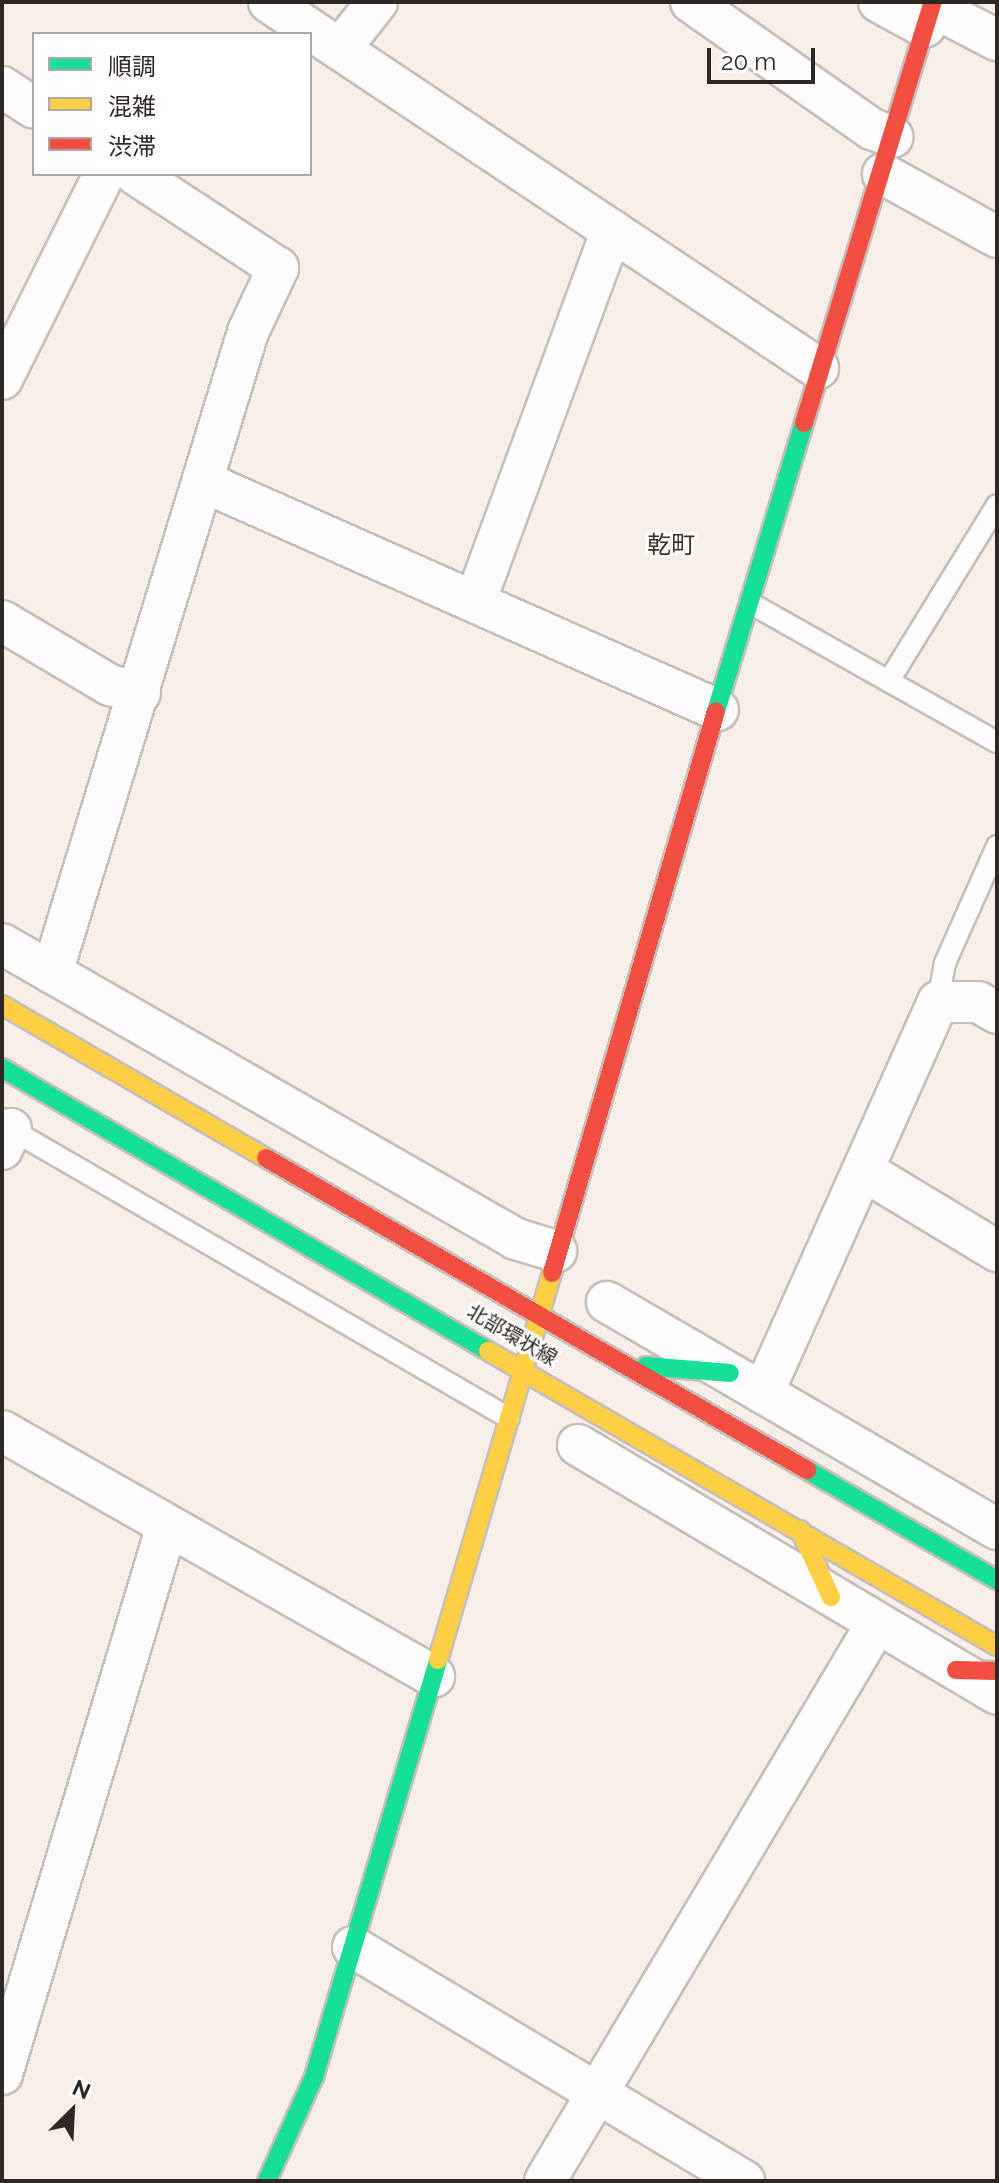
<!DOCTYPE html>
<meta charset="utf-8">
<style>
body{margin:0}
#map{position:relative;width:999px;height:2183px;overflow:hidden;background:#f7eee8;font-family:Raleway,"Noto Sans JP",sans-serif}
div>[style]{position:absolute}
.roads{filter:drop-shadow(2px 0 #c6beb9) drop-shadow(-2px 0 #c6beb9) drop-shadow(0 2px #c6beb9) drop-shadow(0 -2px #c6beb9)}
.lane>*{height:20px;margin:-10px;padding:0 10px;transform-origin:10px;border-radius:10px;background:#fefcfc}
.street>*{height:40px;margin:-20px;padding:0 20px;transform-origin:20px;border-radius:20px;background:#fefcfc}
.fast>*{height:18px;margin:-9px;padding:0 9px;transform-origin:9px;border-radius:9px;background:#16e098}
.slow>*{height:18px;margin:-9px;padding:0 9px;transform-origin:9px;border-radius:9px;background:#ffcf43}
.jam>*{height:18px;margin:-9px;padding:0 9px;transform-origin:9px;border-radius:9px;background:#f24e42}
span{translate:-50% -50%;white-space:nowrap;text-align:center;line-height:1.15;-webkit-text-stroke:6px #fff;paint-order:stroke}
.street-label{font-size:20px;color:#2f2723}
.quarter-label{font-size:24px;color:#3e2f25}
.frame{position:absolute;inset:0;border:4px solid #2f2723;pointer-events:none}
.legend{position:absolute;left:32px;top:32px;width:280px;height:144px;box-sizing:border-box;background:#fff;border:2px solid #aca9a7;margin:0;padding:10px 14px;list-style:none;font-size:24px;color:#2f2723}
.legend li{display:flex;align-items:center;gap:16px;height:40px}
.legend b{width:40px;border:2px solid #aca9a7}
.north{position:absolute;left:32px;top:2071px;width:80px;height:80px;-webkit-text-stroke:6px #fff;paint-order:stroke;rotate:24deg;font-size:22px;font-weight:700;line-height:32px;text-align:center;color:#2f2723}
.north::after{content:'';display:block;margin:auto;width:28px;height:36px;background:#2f2723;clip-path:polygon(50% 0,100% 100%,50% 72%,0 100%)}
.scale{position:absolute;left:707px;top:48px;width:108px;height:36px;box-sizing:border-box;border:4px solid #2f2723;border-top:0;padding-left:10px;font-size:24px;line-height:28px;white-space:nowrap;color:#2f2723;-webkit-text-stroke:6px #fff;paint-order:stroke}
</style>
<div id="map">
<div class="roads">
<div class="lane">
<i style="left:750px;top:603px;width:283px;rotate:29.4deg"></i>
<i style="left:890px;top:679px;width:204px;rotate:-58.4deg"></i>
<i style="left:938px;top:1002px;width:40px;rotate:-80deg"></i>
<i style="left:945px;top:963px;width:128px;rotate:-66deg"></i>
<i style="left:7px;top:1127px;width:580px;rotate:30.1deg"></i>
</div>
<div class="street">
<i style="left:269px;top:2px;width:660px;rotate:33.69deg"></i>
<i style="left:691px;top:2px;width:221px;rotate:35.1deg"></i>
<i style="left:872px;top:129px;width:22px;rotate:21deg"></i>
<i style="left:879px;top:2px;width:52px;rotate:28.5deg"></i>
<i style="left:931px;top:6px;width:74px;rotate:27.3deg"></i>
<i style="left:340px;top:49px;width:60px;rotate:-51.8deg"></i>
<i style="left:2px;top:87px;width:38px;rotate:33deg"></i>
<i style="left:883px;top:174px;width:130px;rotate:28.9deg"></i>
<i style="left:2px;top:379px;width:229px;rotate:-63.5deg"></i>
<i style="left:204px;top:482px;width:562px;rotate:23.92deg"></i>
<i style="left:475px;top:602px;width:396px;rotate:-69.8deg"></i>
<i style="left:2px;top:621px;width:126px;rotate:30.7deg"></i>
<i style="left:110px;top:685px;width:31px;rotate:15deg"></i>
<i style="left:2px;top:944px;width:593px;rotate:29.85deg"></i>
<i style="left:516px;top:1239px;width:42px;rotate:16.7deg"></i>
<i style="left:52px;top:973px;width:670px;rotate:-73deg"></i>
<i style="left:248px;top:332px;width:71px;rotate:-64.9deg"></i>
<i style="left:278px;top:268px;width:171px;rotate:-146.7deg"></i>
<i style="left:2px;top:1149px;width:22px;rotate:-66deg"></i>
<i style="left:866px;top:1172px;width:153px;rotate:31.1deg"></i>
<i style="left:607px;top:1302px;width:451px;rotate:30.2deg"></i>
<i style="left:763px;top:1393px;width:428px;rotate:-65.9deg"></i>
<i style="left:938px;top:1002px;width:40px"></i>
<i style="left:978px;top:1002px;width:22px;rotate:30deg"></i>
<i style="left:2px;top:1431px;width:497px;rotate:29.6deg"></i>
<i style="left:578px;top:1445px;width:487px;rotate:30.7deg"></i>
<i style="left:353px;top:1947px;width:456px;rotate:30.9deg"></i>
<i style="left:2px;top:2074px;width:569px;rotate:-73.25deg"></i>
<i style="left:545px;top:2181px;width:649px;rotate:-59.25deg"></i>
</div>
<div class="fast">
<i style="left:716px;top:711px;width:301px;rotate:-73deg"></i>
<i style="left:2px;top:1068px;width:562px;rotate:30.21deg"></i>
<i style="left:646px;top:1366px;width:84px;rotate:4.8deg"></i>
<i style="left:807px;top:1470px;width:220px;rotate:30.1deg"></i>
<i style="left:267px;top:2181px;width:114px;rotate:-65.7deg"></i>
<i style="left:314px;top:2077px;width:435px;rotate:-73.4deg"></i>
</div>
<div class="slow">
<i style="left:2px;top:1005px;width:305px;rotate:30.1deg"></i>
<i style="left:488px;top:1351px;width:588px;rotate:30.1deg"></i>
<i style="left:800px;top:1530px;width:74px;rotate:65.2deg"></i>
<i style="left:438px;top:1660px;width:403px;rotate:-73.6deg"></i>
</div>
<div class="jam">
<i style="left:804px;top:423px;width:440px;rotate:-73deg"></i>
<i style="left:266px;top:1158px;width:625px;rotate:29.97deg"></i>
<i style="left:552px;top:1273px;width:585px;rotate:-73.73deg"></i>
<i style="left:956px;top:1670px;width:41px;rotate:1.4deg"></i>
</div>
</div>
<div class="street-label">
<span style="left:512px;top:1335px;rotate:30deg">北部環状線</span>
</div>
<div class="quarter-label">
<span style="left:671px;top:545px">乾町</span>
</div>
<div class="frame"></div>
<ul class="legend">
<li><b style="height:10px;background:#16e098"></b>順調</li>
<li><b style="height:10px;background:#ffcf43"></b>混雑</li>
<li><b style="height:10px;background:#f24e42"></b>渋滞</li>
</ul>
<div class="north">N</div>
<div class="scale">20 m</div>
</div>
